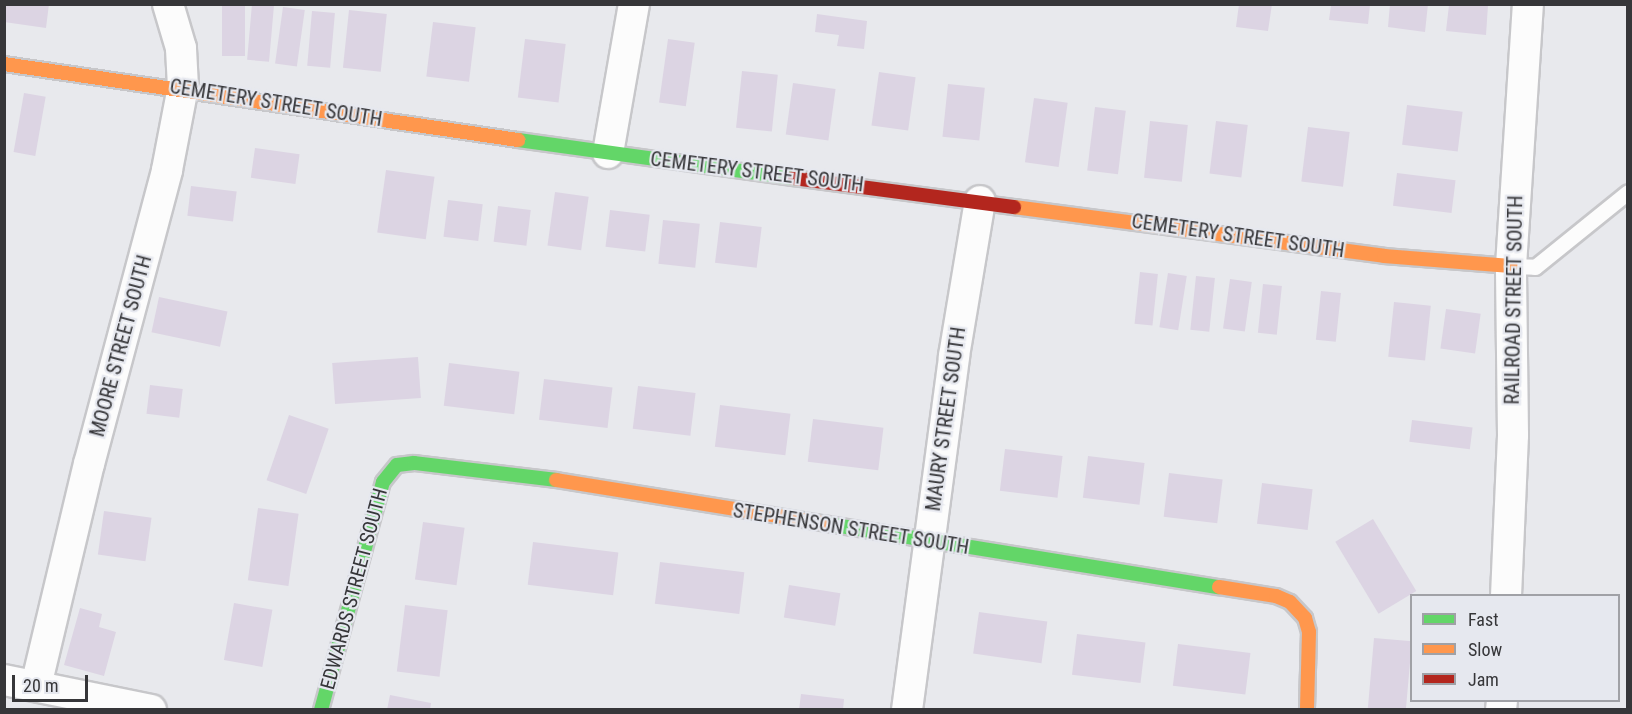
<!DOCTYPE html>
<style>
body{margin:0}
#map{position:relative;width:1632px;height:714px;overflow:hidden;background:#e8e9ed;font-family:"Roboto Condensed",sans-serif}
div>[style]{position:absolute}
.building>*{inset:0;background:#dcd4e3;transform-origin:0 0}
.roads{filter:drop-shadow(2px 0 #c7c7ca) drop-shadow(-2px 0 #c7c7ca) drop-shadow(0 2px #c7c7ca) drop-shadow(0 -2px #c7c7ca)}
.lane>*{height:15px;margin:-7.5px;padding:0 7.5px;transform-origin:7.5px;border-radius:7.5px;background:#fcfcfc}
.street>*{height:30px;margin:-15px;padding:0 15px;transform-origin:15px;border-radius:15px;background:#fcfcfc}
.fast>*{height:14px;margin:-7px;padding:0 7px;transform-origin:7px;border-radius:7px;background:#63d668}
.slow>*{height:14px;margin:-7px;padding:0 7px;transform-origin:7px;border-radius:7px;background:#ff974d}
.jam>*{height:14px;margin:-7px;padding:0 7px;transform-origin:7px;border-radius:7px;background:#b3261e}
span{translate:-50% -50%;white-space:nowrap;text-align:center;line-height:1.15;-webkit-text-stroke:4.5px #e6e8ef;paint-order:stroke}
.street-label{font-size:20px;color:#363639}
.frame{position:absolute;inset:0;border:6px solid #363639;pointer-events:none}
.legend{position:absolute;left:1410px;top:594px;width:210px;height:108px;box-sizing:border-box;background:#e6e8ef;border:2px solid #a0a1a6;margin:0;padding:8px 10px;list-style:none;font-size:18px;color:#363639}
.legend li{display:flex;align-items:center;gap:12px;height:30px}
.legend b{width:30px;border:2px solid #a0a1a6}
.scale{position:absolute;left:12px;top:675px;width:76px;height:27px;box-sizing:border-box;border:3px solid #363639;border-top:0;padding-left:8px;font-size:18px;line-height:21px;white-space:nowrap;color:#363639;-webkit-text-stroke:4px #e6e8ef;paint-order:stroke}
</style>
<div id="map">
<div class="building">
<i style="clip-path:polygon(4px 4px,49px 4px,46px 28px,4px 22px)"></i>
<i style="left:252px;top:4px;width:22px;height:56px;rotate:5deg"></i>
<i style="clip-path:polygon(1239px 4px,1272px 4px,1268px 31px,1236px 27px)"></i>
<i style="clip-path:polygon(1390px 4px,1428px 4px,1425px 32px,1388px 27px)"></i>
<i style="left:222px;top:5px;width:23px;height:51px"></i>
<i style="clip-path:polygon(1331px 5px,1370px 5px,1368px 24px,1329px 20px)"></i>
<i style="clip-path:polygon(1449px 5px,1488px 5px,1486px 35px,1446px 31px)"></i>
<i style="left:283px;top:7px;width:22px;height:57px;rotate:8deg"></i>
<i style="left:349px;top:10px;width:38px;height:58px;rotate:6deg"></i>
<i style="left:312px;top:11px;width:23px;height:55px;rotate:5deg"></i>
<i style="clip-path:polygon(817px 14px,867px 21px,864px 49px,837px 46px,839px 35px,815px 32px)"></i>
<i style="left:433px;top:22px;width:43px;height:55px;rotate:7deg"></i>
<i style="left:525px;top:39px;width:41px;height:59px;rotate:7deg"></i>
<i style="left:668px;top:39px;width:27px;height:64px;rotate:8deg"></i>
<i style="left:742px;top:71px;width:36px;height:57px;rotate:6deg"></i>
<i style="left:879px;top:72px;width:37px;height:54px;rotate:8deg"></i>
<i style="left:793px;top:83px;width:43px;height:52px;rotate:8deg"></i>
<i style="left:948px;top:84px;width:37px;height:53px;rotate:6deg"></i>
<i style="left:24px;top:93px;width:22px;height:60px;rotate:10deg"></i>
<i style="left:1034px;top:98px;width:34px;height:65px;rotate:8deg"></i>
<i style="left:1407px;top:105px;width:56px;height:40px;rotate:7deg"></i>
<i style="left:1095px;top:107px;width:31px;height:64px;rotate:7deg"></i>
<i style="left:1150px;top:121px;width:38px;height:57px;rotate:6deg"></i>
<i style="left:1216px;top:121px;width:32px;height:53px;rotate:7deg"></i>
<i style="left:1308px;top:127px;width:42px;height:55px;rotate:7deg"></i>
<i style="left:255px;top:148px;width:45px;height:30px;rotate:8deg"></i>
<i style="left:386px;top:170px;width:49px;height:63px;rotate:8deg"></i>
<i style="left:1397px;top:173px;width:59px;height:33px;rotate:7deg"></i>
<i style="left:191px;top:186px;width:46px;height:30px;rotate:7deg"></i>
<i style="left:555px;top:192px;width:34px;height:54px;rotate:8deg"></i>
<i style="left:448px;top:200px;width:35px;height:37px;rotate:7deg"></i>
<i style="left:498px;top:206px;width:33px;height:36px;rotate:7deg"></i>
<i style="left:610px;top:210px;width:40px;height:37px;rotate:7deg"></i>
<i style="left:663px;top:220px;width:37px;height:44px;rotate:6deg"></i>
<i style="left:720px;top:222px;width:42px;height:41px;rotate:7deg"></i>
<i style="left:1140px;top:272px;width:18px;height:52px;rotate:6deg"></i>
<i style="left:1168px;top:273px;width:19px;height:55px;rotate:9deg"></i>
<i style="left:1196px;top:276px;width:19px;height:54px;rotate:6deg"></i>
<i style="left:1230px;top:279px;width:22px;height:50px;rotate:8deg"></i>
<i style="left:1263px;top:284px;width:19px;height:49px;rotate:6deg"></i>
<i style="left:1321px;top:291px;width:20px;height:49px;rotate:6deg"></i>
<i style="left:159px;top:297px;width:70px;height:36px;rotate:12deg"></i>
<i style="left:1394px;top:302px;width:37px;height:55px;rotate:6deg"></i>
<i style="left:1446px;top:309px;width:35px;height:40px;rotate:8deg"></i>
<i style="left:418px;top:357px;width:41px;height:86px;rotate:86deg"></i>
<i style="left:449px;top:363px;width:71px;height:43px;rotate:7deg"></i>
<i style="left:544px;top:379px;width:69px;height:41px;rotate:7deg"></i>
<i style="left:150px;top:385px;width:33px;height:29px;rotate:7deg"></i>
<i style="left:638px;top:386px;width:58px;height:43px;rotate:7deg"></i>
<i style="left:720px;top:405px;width:71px;height:42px;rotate:7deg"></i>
<i style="left:289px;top:415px;width:42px;height:69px;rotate:19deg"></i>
<i style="left:813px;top:419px;width:71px;height:43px;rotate:7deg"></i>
<i style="left:1412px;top:420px;width:61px;height:22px;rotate:7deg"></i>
<i style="left:1005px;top:449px;width:58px;height:42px;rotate:7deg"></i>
<i style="left:1088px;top:456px;width:57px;height:42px;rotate:7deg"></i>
<i style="left:1169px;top:473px;width:54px;height:44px;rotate:7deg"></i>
<i style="left:1262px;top:483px;width:51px;height:41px;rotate:7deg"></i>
<i style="left:258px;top:508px;width:41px;height:73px;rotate:8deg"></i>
<i style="left:104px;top:511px;width:48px;height:44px;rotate:8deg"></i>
<i style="left:1373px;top:519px;width:84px;height:44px;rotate:59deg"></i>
<i style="left:423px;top:522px;width:42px;height:58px;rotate:8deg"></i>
<i style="left:533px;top:542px;width:86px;height:43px;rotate:7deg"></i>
<i style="left:660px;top:562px;width:85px;height:42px;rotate:7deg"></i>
<i style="left:789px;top:585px;width:52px;height:33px;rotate:9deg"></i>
<i style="left:234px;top:603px;width:39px;height:58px;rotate:10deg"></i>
<i style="left:405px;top:605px;width:43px;height:67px;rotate:7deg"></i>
<i style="clip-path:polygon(80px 608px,102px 614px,99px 627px,116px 632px,104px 676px,64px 665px)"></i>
<i style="left:979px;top:612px;width:69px;height:42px;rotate:8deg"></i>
<i style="left:1077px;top:634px;width:69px;height:41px;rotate:7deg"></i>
<i style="left:1374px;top:638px;width:38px;height:70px;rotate:5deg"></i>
<i style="left:1178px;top:644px;width:73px;height:42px;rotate:7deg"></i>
<i style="clip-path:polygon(801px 694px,844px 699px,843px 710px,799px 710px)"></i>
<i style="clip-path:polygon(390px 695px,431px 703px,430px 710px,387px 710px)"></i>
</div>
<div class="roads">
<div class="lane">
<i style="left:1511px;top:266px;width:24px;rotate:2deg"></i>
<i style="left:1535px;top:267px;width:119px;rotate:-38.9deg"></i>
</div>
<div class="street">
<i style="left:608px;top:153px;width:151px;rotate:-80.1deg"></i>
<i style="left:1506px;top:596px;width:161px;rotate:-87.5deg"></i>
<i style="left:1513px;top:435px;width:169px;rotate:-90.7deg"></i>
<i style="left:1511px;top:266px;width:263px;rotate:-86.3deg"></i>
<i style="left:4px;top:680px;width:150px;rotate:11.5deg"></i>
<i style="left:36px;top:686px;width:228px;rotate:-76.6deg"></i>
<i style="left:89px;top:464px;width:304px;rotate:-75.1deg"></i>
<i style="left:167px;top:170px;width:85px;rotate:-79.1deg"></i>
<i style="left:183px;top:87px;width:39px;rotate:-93deg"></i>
<i style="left:181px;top:48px;width:46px;rotate:-106.5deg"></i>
<i style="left:907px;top:710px;width:357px;rotate:-82.4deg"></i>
<i style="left:954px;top:356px;width:157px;rotate:-80.5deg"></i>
<i style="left:1501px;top:710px;width:10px;rotate:-84deg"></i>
</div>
<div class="fast">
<i style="left:518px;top:140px;width:278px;rotate:7.9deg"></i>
<i style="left:822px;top:523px;width:402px;rotate:9.2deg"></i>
<i style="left:321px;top:710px;width:236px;rotate:-74.8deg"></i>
<i style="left:383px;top:482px;width:22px;rotate:-51deg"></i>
<i style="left:397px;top:465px;width:17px;rotate:-7deg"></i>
<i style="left:414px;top:463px;width:143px;rotate:6.8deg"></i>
</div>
<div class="slow">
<i style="left:4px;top:64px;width:520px;rotate:8.41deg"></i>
<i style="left:1014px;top:207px;width:373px;rotate:7.5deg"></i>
<i style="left:1384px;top:256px;width:127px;rotate:4.5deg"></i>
<i style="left:556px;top:480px;width:269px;rotate:9.2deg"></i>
<i style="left:1219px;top:587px;width:58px;rotate:9deg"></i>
<i style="left:1276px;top:596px;width:15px;rotate:23deg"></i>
<i style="left:1290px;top:602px;width:22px;rotate:47deg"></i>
<i style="left:1305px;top:618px;width:15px;rotate:74deg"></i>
<i style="left:1309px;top:632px;width:78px;rotate:91.5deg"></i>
</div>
<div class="jam">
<i style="left:793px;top:178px;width:223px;rotate:7.5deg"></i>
</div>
</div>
<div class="street-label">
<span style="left:276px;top:103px;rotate:9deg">CEMETERY STREET SOUTH</span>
<span style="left:757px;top:172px;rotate:7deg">CEMETERY STREET SOUTH</span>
<span style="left:1238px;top:236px;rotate:8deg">CEMETERY STREET SOUTH</span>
<span style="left:1514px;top:300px;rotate:-89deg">RAILROAD STREET SOUTH</span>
<span style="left:121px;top:346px;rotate:-75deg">MOORE STREET SOUTH</span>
<span style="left:946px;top:419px;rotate:-82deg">MAURY STREET SOUTH</span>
<span style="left:851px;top:529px;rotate:9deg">STEPHENSON STREET SOUTH</span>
<span style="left:354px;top:589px;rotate:-75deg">EDWARDS STREET SOUTH</span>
</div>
<div class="frame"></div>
<ul class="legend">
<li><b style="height:8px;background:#63d668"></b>Fast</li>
<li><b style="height:8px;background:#ff974d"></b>Slow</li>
<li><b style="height:8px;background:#b3261e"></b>Jam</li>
</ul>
<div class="scale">20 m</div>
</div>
